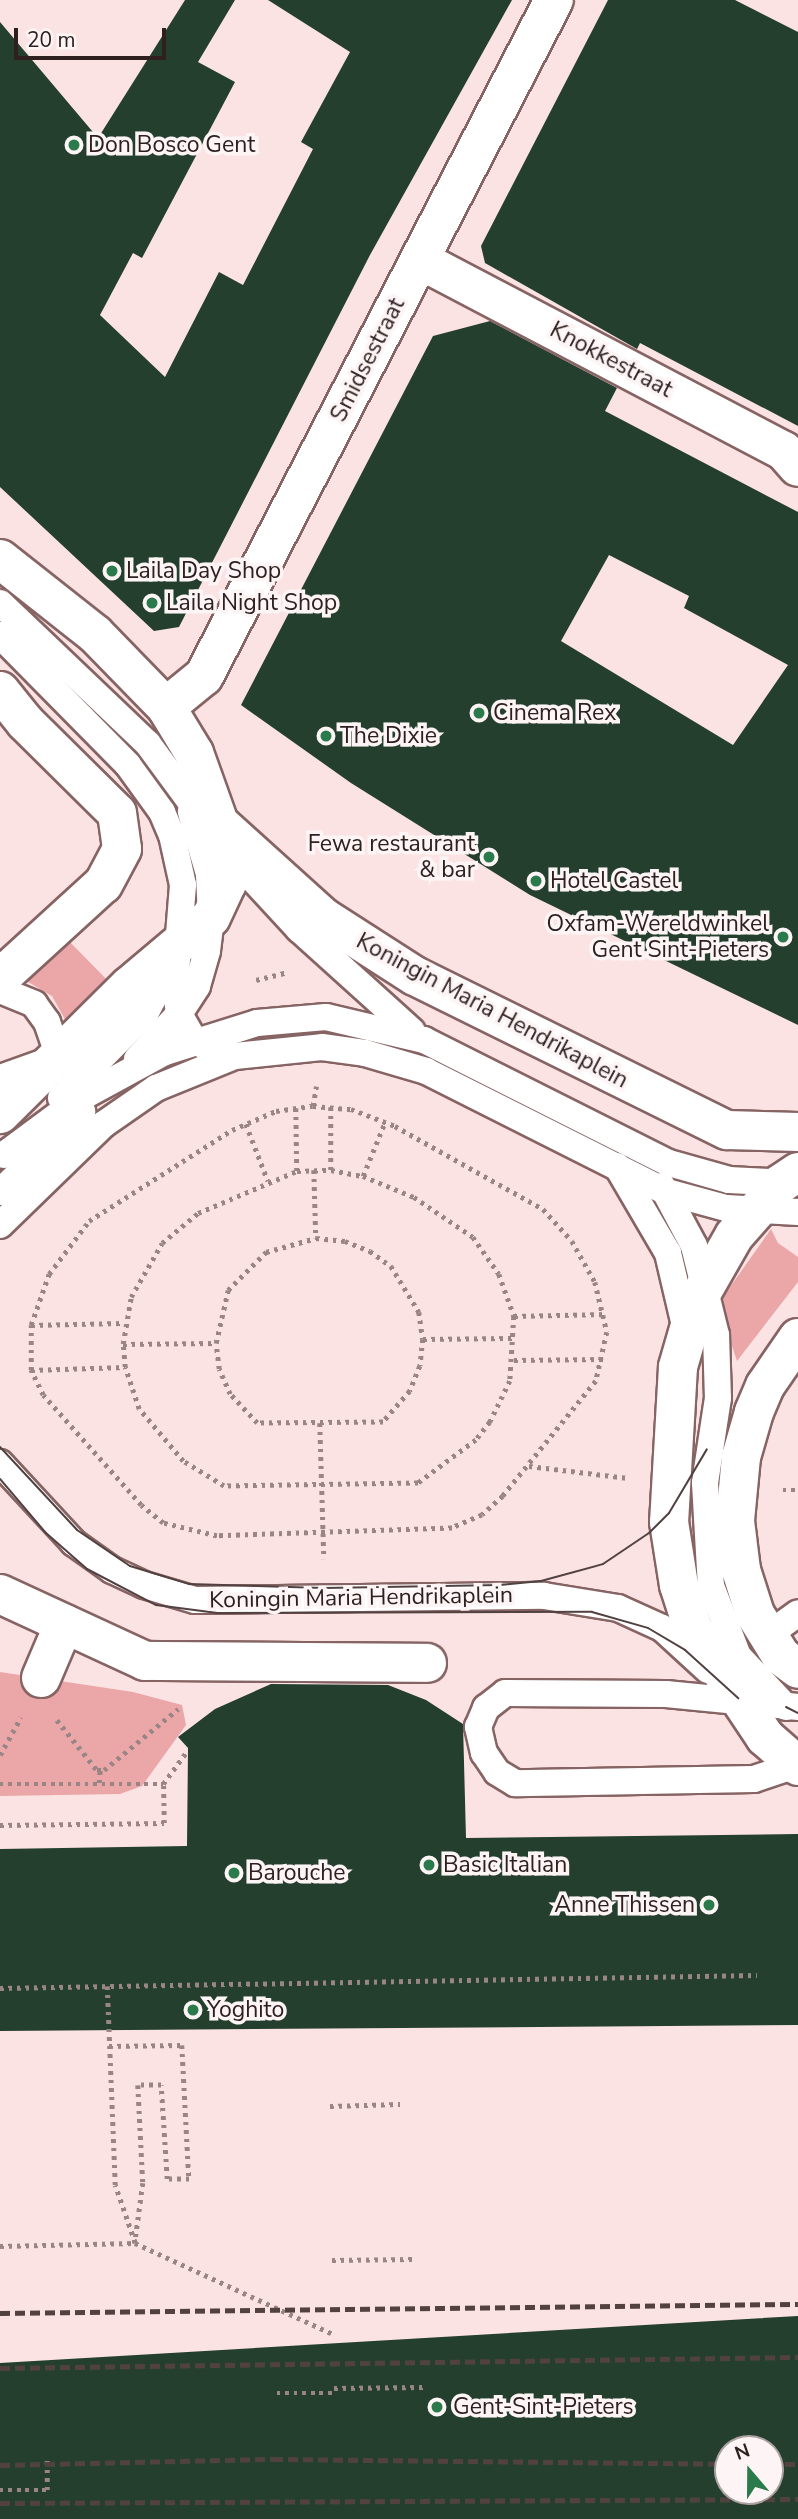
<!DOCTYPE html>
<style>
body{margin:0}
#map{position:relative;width:798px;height:2519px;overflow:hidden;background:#fce3e3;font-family:"Nunito Sans",sans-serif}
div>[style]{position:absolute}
.green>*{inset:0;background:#eba6a8}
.building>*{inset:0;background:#243f2d}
.path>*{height:4.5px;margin-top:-2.25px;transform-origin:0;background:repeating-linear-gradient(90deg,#998585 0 3.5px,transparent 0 8.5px)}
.roads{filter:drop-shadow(2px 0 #876464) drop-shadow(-2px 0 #876464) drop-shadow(0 2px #876464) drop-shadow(0 -2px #876464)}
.lane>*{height:26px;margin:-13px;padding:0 13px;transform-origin:13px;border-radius:13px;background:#fff}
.street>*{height:38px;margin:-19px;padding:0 19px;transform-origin:19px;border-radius:19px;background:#fff}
.secondary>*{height:38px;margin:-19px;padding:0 19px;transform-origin:19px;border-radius:19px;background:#fff}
.tram>*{height:2px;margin:-1px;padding:0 1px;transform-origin:1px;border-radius:1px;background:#524141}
.rail>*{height:5px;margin-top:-2.5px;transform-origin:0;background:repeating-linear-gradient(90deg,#524141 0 10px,transparent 0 15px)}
.dots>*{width:19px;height:19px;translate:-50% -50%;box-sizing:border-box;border:4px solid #fdf5f5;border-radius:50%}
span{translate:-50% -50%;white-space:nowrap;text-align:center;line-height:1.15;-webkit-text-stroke:7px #fdf5f5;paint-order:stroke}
.poi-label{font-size:23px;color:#2f2020}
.left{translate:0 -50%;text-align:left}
.right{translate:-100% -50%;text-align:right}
.street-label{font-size:23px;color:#2f2020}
.north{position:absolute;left:714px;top:2435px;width:70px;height:70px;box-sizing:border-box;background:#fdf5f5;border:2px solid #aba0a0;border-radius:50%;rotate:340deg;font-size:19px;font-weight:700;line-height:28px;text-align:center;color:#2f2020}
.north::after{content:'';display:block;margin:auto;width:24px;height:32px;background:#2a7a4b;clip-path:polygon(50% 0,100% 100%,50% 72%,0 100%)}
.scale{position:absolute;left:14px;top:28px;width:152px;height:32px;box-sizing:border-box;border:4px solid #2f2020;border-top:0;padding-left:9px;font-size:21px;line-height:24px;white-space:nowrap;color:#2f2020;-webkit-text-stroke:5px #fdf5f5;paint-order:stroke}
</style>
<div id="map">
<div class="green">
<i style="clip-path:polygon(65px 937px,114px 987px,71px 1030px,52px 996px,18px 976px)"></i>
<i style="clip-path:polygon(771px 1229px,778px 1243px,798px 1257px,798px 1282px,737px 1361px,718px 1304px)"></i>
<i style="clip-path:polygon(0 1672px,133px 1692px,182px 1705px,186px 1725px,142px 1786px,120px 1794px,0 1796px)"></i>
</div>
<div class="building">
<i style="clip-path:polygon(185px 0,235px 0,198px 62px,235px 82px,142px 258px,133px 253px,100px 315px,165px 377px,219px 272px,243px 285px,313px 149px,301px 142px,350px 52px,268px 0,512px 0,370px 255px,179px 627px,154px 631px,0 487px,0 22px,98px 138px)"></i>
<i style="clip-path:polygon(608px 0,735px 0,798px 32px,798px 426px,640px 343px,637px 349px,485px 263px,481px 246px)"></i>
<i style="clip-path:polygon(evenodd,490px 321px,617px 388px,605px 411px,798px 512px,798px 1025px,530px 895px,351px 783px,241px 705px,433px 336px,490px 321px,609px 555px,689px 596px,684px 608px,788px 665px,733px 745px,561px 641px,609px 555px)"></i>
<i style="clip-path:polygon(271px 1684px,388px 1685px,426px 1700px,463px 1724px,466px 1838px,798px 1834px,798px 2025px,0 2031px,0 1849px,187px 1846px,188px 1748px,178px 1737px,215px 1709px)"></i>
<i style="clip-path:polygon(evenodd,798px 2316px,798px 2519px,0 2519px,0 2363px,798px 2316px,728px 2449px,770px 2449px,770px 2491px,728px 2491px,728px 2449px)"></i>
</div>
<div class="path">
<i style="left:256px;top:980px;width:33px;rotate:-14deg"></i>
<i style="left:313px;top:1106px;width:38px;rotate:5deg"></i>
<i style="left:351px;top:1109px;width:47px;rotate:21.1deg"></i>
<i style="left:395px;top:1126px;width:170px;rotate:29.3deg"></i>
<i style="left:543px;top:1209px;width:43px;rotate:47.8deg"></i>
<i style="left:572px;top:1241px;width:47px;rotate:60.7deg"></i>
<i style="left:595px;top:1282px;width:51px;rotate:76.5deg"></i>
<i style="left:607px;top:1332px;width:50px;rotate:102.7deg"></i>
<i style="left:596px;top:1381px;width:148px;rotate:129deg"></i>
<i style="left:503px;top:1496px;width:28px;rotate:138deg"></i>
<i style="left:482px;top:1515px;width:33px;rotate:157deg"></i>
<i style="left:452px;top:1528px;width:235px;rotate:178.1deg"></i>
<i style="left:217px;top:1536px;width:56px;rotate:-166.5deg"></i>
<i style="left:163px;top:1523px;width:28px;rotate:-141deg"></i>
<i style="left:141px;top:1505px;width:147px;rotate:-131.7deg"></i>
<i style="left:43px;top:1395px;width:28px;rotate:-116deg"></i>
<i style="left:31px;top:1370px;width:45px;rotate:-90deg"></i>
<i style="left:31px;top:1325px;width:54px;rotate:-70.6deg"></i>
<i style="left:49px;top:1274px;width:66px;rotate:-53deg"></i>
<i style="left:89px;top:1221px;width:169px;rotate:-32.5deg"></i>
<i style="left:232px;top:1130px;width:48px;rotate:-23.4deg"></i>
<i style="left:276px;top:1111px;width:37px;rotate:-8deg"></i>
<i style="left:313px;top:1106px;width:20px;rotate:-81deg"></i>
<i style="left:331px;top:1107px;width:63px;rotate:90deg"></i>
<i style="left:296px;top:1108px;width:63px;rotate:89.1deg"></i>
<i style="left:246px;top:1124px;width:61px;rotate:68.9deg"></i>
<i style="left:314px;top:1170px;width:68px;rotate:88.3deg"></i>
<i style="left:331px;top:1170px;width:33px;rotate:11deg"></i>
<i style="left:363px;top:1176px;width:55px;rotate:22.4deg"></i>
<i style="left:414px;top:1197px;width:71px;rotate:34.1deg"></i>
<i style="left:473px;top:1237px;width:45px;rotate:54.9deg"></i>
<i style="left:499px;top:1274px;width:45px;rotate:70.3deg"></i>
<i style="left:514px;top:1316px;width:65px;rotate:93.5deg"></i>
<i style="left:510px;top:1381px;width:46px;rotate:116deg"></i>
<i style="left:490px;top:1422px;width:23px;rotate:128deg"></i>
<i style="left:476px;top:1440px;width:72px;rotate:143.4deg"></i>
<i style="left:418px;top:1483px;width:194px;rotate:179.1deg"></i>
<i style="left:224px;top:1486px;width:48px;rotate:-148.6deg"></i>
<i style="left:183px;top:1461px;width:68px;rotate:-130.2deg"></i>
<i style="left:139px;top:1409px;width:44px;rotate:-108.4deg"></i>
<i style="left:125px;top:1367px;width:23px;rotate:-95deg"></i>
<i style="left:123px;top:1344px;width:48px;rotate:-80.3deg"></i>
<i style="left:131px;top:1297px;width:62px;rotate:-60.1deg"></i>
<i style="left:162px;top:1243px;width:47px;rotate:-39.8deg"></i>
<i style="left:198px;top:1213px;width:108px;rotate:-23deg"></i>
<i style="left:297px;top:1171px;width:34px;rotate:-2deg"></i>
<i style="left:363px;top:1176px;width:58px;rotate:-67.8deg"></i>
<i style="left:316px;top:1238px;width:29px;rotate:6deg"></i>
<i style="left:345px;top:1241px;width:27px;rotate:22deg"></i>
<i style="left:370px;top:1251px;width:26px;rotate:36deg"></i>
<i style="left:391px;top:1266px;width:54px;rotate:58.7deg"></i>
<i style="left:419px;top:1312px;width:27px;rotate:82deg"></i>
<i style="left:423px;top:1339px;width:27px;rotate:96deg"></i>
<i style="left:420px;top:1366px;width:27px;rotate:112deg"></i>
<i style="left:410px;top:1391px;width:41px;rotate:131.1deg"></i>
<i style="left:383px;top:1422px;width:126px;rotate:179.5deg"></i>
<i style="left:257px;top:1423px;width:40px;rotate:-133deg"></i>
<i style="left:230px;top:1394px;width:27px;rotate:-114deg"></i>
<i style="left:219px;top:1369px;width:26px;rotate:-97deg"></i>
<i style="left:216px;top:1343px;width:54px;rotate:-77.2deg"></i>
<i style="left:228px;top:1290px;width:54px;rotate:-45deg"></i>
<i style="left:266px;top:1252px;width:52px;rotate:-15.6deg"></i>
<i style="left:514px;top:1316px;width:92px;rotate:-1.2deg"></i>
<i style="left:31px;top:1325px;width:92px;rotate:-1.2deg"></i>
<i style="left:423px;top:1339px;width:93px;rotate:-0.6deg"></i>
<i style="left:123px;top:1344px;width:93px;rotate:-0.6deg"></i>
<i style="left:514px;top:1360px;width:91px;rotate:-0.6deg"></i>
<i style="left:31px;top:1370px;width:94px;rotate:-1.8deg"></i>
<i style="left:320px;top:1423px;width:136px;rotate:88.3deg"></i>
<i style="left:529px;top:1466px;width:100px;rotate:6.9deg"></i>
<i style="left:783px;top:1490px;width:15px"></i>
<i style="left:57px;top:1720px;width:64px;rotate:51.3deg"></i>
<i style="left:97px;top:1770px;width:7px"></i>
<i style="left:104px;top:1770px;width:96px;rotate:-39.5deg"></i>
<i style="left:0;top:1755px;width:43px;rotate:-61.1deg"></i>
<i style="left:99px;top:1783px;width:14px;rotate:-86deg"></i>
<i style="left:0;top:1784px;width:163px"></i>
<i style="left:163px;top:1784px;width:42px;rotate:-53.7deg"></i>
<i style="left:0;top:1825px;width:164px;rotate:-0.7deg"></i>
<i style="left:164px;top:1823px;width:39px;rotate:-91deg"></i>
<i style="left:0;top:1988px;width:757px;rotate:-0.98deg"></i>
<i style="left:109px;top:2046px;width:73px;rotate:-0.8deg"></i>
<i style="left:182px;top:2045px;width:134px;rotate:87deg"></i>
<i style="left:189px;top:2179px;width:22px;rotate:180deg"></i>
<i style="left:167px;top:2179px;width:94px;rotate:-93.7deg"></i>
<i style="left:161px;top:2085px;width:23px;rotate:180deg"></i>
<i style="left:138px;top:2085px;width:98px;rotate:87.1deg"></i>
<i style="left:143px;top:2183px;width:61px;rotate:97.6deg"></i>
<i style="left:135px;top:2243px;width:218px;rotate:24.7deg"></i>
<i style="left:330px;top:2106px;width:70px;rotate:-1.6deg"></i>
<i style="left:0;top:2246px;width:135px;rotate:-1.3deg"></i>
<i style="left:135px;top:2243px;width:61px;rotate:-109deg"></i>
<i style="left:115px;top:2185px;width:199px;rotate:-92.3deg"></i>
<i style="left:332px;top:2260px;width:83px;rotate:-0.7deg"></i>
<i style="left:334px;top:2388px;width:91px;rotate:-0.6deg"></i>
<i style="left:277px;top:2393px;width:57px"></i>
<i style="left:0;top:2490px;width:47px"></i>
<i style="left:47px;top:2490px;width:30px;rotate:-90deg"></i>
</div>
<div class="roads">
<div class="lane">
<i style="left:0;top:603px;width:204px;rotate:43.6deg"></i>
<i style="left:148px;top:744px;width:132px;rotate:53.7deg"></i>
<i style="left:226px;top:850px;width:108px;rotate:47.3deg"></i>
<i style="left:299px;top:929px;width:152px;rotate:42.1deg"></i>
<i style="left:0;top:635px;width:182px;rotate:45.4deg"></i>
<i style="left:128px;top:765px;width:58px;rotate:54.1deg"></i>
<i style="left:162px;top:812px;width:25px;rotate:67deg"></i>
<i style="left:172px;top:835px;width:51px;rotate:77.6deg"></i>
<i style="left:183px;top:885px;width:100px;rotate:94.6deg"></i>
<i style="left:175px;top:985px;width:29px;rotate:82deg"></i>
<i style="left:179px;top:1014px;width:30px;rotate:60deg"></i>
<i style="left:194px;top:1040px;width:16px;rotate:30deg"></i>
<i style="left:0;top:990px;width:37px;rotate:22deg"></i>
<i style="left:34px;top:1004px;width:22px;rotate:54deg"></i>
<i style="left:47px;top:1022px;width:37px;rotate:71deg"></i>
<i style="left:59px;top:1057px;width:63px;rotate:160.4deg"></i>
<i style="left:137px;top:1059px;width:62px;rotate:-47deg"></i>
<i style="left:179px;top:1014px;width:33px;rotate:-57deg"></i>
<i style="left:197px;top:986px;width:36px;rotate:-74deg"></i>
<i style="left:207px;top:951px;width:34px;rotate:-83deg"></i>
<i style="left:211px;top:917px;width:43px;rotate:-92.7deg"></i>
<i style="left:209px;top:874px;width:65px;rotate:-106.2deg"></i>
<i style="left:61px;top:1098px;width:119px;rotate:-45deg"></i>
<i style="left:145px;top:1014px;width:60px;rotate:-62.2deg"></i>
<i style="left:4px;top:1155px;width:97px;rotate:-36.6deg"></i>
<i style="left:82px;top:1097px;width:94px;rotate:-28.5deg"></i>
<i style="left:165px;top:1052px;width:96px;rotate:-17.5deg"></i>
<i style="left:257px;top:1023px;width:69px;rotate:-5deg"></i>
<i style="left:326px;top:1017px;width:101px;rotate:13.2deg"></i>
<i style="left:424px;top:1040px;width:274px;rotate:26.7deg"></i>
<i style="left:669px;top:1163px;width:62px;rotate:15.8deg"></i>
<i style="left:729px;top:1180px;width:60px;rotate:2.9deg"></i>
<i style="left:617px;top:1166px;width:101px;rotate:59.6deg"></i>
<i style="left:668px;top:1253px;width:79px;rotate:76.8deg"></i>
<i style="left:662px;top:1186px;width:68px;rotate:61.9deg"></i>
<i style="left:694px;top:1246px;width:92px;rotate:76.1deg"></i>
<i style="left:716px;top:1335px;width:63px;rotate:88.2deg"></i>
<i style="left:718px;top:1398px;width:86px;rotate:98.7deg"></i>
<i style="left:705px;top:1483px;width:103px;rotate:86.7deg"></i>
<i style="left:711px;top:1586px;width:75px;rotate:68.9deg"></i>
<i style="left:738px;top:1656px;width:70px;rotate:46.7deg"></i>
<i style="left:0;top:1192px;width:115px;rotate:-44.3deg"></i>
<i style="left:0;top:1225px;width:145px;rotate:-44.2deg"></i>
<i style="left:104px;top:1124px;width:63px;rotate:-34.7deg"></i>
<i style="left:156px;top:1088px;width:85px;rotate:-22.1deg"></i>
<i style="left:235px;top:1056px;width:87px;rotate:-5.9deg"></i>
<i style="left:322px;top:1047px;width:43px;rotate:7.9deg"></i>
<i style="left:365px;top:1053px;width:64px;rotate:16.4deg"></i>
<i style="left:426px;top:1071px;width:270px;rotate:26.7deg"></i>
<i style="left:667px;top:1192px;width:61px;rotate:15.2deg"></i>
<i style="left:726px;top:1208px;width:72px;rotate:3.2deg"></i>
<i style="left:0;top:1463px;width:109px;rotate:47.2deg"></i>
<i style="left:74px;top:1543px;width:47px;rotate:35.4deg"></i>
<i style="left:112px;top:1570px;width:35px;rotate:25deg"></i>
<i style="left:144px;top:1585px;width:53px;rotate:16.4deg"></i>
<i style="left:195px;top:1600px;width:349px;rotate:-0.7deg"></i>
<i style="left:544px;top:1596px;width:75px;rotate:9.2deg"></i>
<i style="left:618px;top:1608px;width:48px;rotate:24.4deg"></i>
<i style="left:662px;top:1628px;width:62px;rotate:42.4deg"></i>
<i style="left:768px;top:1635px;width:37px;rotate:-36deg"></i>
<i style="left:796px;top:1765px;width:44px;rotate:161.6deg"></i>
<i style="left:754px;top:1779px;width:239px;rotate:179deg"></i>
<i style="left:515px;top:1783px;width:21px;rotate:-149deg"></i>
<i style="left:497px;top:1772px;width:23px;rotate:-124deg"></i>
<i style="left:484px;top:1753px;width:27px;rotate:-103deg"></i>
<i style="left:478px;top:1727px;width:21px;rotate:-67deg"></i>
<i style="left:486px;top:1708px;width:24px;rotate:-38deg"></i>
<i style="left:505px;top:1693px;width:161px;rotate:0.4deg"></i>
<i style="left:666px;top:1694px;width:133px;rotate:5.6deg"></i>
</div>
<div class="street">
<i style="left:420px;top:260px;width:411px;rotate:27.7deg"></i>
<i style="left:784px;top:451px;width:21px;rotate:49deg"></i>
<i style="left:166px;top:707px;width:49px;rotate:-39.2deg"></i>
<i style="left:204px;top:676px;width:761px;rotate:-62.63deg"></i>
<i style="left:0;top:1594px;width:160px;rotate:24.8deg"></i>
<i style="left:145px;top:1661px;width:282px;rotate:0.4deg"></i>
<i style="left:41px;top:1678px;width:59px;rotate:-66.9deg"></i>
</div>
<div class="secondary">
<i style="left:0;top:559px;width:121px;rotate:38.3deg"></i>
<i style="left:95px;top:634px;width:102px;rotate:45.8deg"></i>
<i style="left:166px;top:707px;width:54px;rotate:58.7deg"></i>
<i style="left:194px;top:753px;width:74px;rotate:70.3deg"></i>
<i style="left:219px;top:823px;width:61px;rotate:82.4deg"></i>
<i style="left:227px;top:883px;width:38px;rotate:115deg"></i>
<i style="left:211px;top:917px;width:107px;rotate:139.9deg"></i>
<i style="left:129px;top:986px;width:182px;rotate:135.2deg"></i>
<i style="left:0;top:691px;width:40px;rotate:51deg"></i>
<i style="left:25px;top:722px;width:129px;rotate:44.7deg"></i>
<i style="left:117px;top:813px;width:36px;rotate:82deg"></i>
<i style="left:122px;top:849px;width:40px;rotate:118deg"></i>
<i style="left:103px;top:884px;width:139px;rotate:137.6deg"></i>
<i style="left:219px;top:823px;width:140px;rotate:42.1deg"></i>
<i style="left:323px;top:917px;width:109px;rotate:32.7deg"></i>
<i style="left:415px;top:976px;width:348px;rotate:26.3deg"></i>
<i style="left:727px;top:1130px;width:71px;rotate:1.6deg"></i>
<i style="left:798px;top:1172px;width:22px;rotate:146deg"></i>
<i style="left:780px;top:1184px;width:69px;rotate:131.5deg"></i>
<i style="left:734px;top:1236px;width:75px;rotate:119.6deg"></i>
<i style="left:697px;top:1301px;width:69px;rotate:106.1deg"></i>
<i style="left:678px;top:1367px;width:155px;rotate:93.3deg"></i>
<i style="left:669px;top:1522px;width:64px;rotate:81deg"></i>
<i style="left:679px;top:1585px;width:46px;rotate:72.3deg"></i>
<i style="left:693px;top:1629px;width:130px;rotate:56.3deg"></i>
<i style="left:765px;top:1737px;width:44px;rotate:41.3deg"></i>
<i style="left:798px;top:1338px;width:58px;rotate:124.5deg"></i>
<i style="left:765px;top:1386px;width:28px;rotate:113deg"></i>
<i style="left:754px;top:1412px;width:47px;rotate:106.1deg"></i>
<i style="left:741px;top:1457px;width:64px;rotate:95.4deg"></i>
<i style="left:735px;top:1521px;width:49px;rotate:83deg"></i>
<i style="left:741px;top:1570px;width:46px;rotate:72.3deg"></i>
<i style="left:755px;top:1614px;width:49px;rotate:58.2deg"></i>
<i style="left:781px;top:1656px;width:21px;rotate:37deg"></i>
</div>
</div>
<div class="tram">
<i style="left:0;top:1447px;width:113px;rotate:47.1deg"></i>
<i style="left:77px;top:1530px;width:64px;rotate:34.2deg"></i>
<i style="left:130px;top:1566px;width:62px;rotate:17deg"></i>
<i style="left:189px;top:1584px;width:135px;rotate:1.7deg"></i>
<i style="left:324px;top:1588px;width:176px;rotate:-1deg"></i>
<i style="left:500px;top:1585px;width:41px;rotate:-5.6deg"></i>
<i style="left:541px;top:1581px;width:64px;rotate:-15.3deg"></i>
<i style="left:603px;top:1564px;width:55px;rotate:-34deg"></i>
<i style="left:649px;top:1533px;width:28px;rotate:-45deg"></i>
<i style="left:669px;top:1513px;width:74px;rotate:-59.3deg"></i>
<i style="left:0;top:1479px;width:71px;rotate:49.6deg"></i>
<i style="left:46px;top:1533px;width:55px;rotate:41.3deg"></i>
<i style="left:87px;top:1569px;width:78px;rotate:27.6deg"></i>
<i style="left:156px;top:1605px;width:62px;rotate:7.5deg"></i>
<i style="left:217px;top:1613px;width:375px;rotate:-0.2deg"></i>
<i style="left:592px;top:1612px;width:58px;rotate:15.9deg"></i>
<i style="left:648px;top:1628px;width:43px;rotate:30.7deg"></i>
<i style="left:685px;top:1650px;width:72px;rotate:42.2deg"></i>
<i style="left:786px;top:1707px;width:13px;rotate:27deg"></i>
</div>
<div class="rail">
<i style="left:0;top:2313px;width:798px;rotate:-0.65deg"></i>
<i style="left:0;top:2368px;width:798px;rotate:-0.79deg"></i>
<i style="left:770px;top:2464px;width:28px"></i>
<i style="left:0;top:2465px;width:273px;rotate:-1.3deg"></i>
<i style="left:273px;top:2459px;width:455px;rotate:0.6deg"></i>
<i style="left:0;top:2503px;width:798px;rotate:-0.29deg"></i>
</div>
<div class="dots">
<i style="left:74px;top:145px;background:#2a7a4b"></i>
<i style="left:112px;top:571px;background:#2a7a4b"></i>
<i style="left:152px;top:603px;background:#2a7a4b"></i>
<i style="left:479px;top:713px;background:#2a7a4b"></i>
<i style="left:326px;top:736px;background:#2a7a4b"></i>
<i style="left:489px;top:857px;background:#2a7a4b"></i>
<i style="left:536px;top:881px;background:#2a7a4b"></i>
<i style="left:783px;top:937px;background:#2a7a4b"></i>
<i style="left:429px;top:1865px;background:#2a7a4b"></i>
<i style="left:234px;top:1873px;background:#2a7a4b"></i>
<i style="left:709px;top:1905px;background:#2a7a4b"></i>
<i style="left:193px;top:2010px;background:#2a7a4b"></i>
<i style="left:437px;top:2407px;background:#2a7a4b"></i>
</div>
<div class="poi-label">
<span class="left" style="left:88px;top:145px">Don Bosco Gent</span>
<span class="left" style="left:126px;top:571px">Laila Day Shop</span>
<span class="left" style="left:166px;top:603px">Laila Night Shop</span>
<span class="left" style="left:493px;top:713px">Cinema Rex</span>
<span class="left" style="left:340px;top:736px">The Dixie</span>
<span class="right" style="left:475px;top:857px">Fewa restaurant<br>&amp; bar</span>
<span class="left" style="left:550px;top:881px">Hotel Castel</span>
<span class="right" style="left:769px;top:937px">Oxfam-Wereldwinkel<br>Gent Sint-Pieters</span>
<span class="left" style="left:443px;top:1865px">Basic Italian</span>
<span class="left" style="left:248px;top:1873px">Barouche</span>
<span class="right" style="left:695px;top:1905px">Anne Thissen</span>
<span class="left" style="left:207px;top:2010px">Yoghito</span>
<span class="left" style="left:453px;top:2407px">Gent-Sint-Pieters</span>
</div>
<div class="street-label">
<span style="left:368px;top:360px;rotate:-63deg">Smidsestraat</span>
<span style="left:611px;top:360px;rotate:28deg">Knokkestraat</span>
<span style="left:492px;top:1011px;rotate:28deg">Koningin Maria Hendrikaplein</span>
<span style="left:361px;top:1598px;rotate:-1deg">Koningin Maria Hendrikaplein</span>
</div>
<div class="north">N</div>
<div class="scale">20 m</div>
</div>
